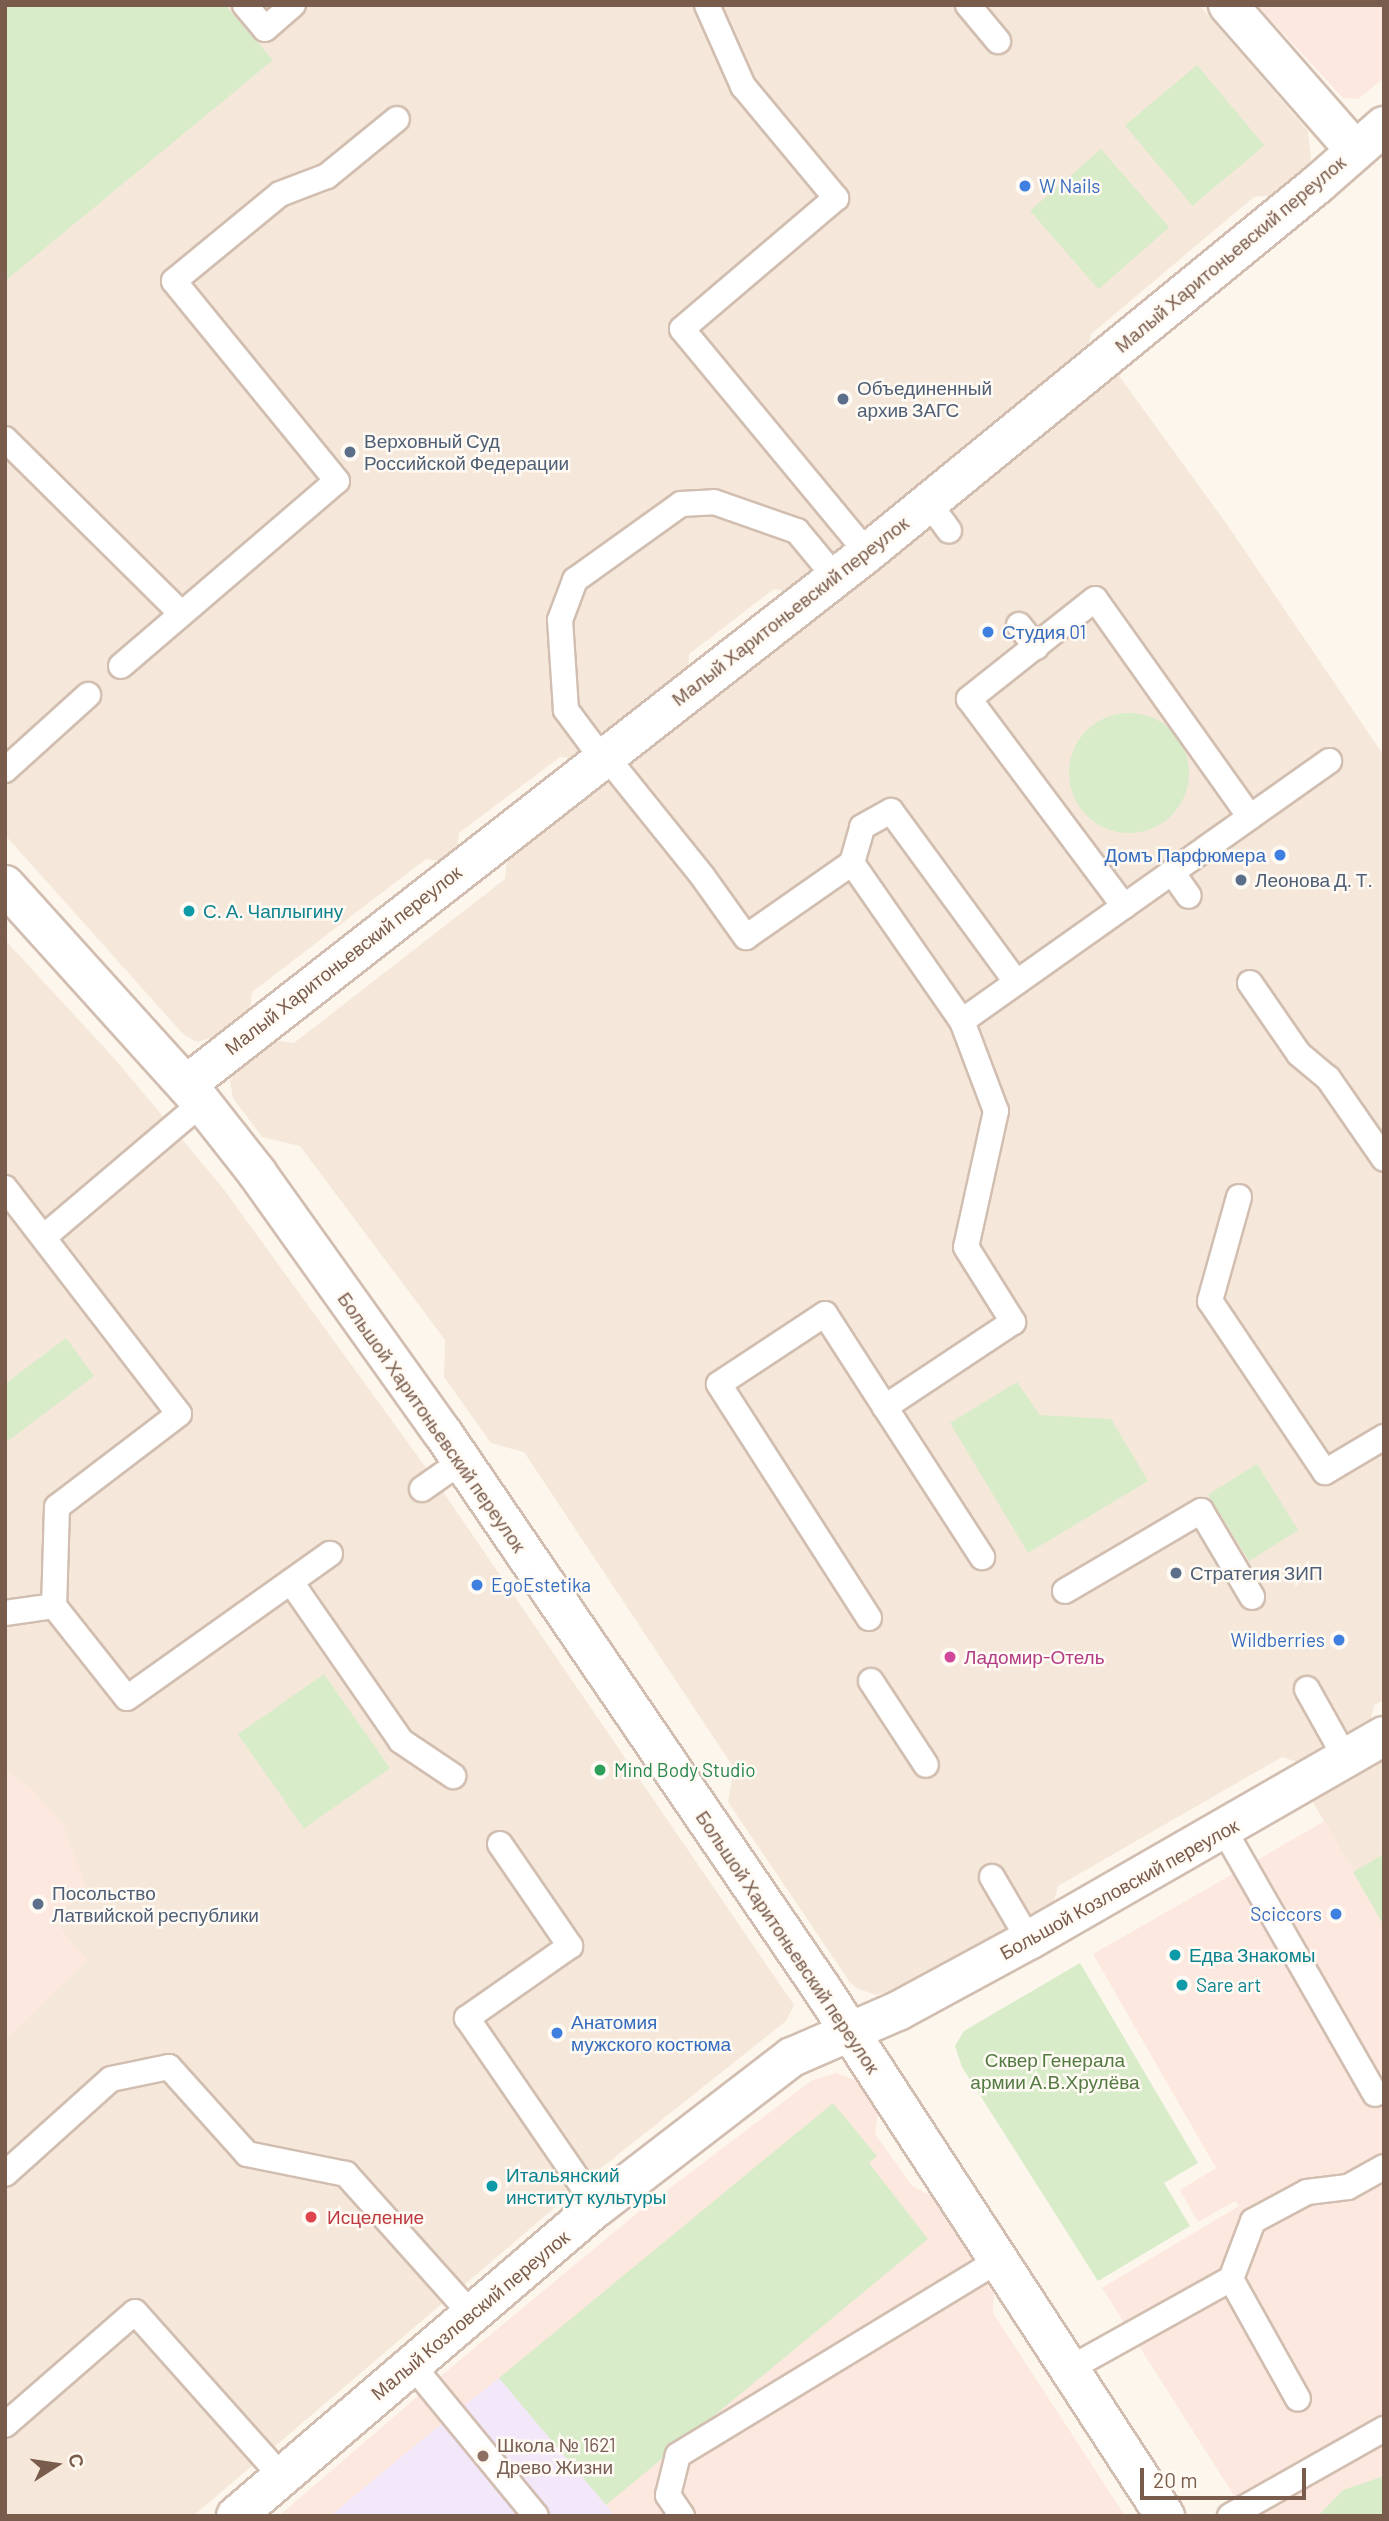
<!DOCTYPE html>
<meta charset="utf-8">
<style>
body{margin:0}
#map{position:relative;width:1389px;height:2521px;overflow:hidden;background:#fdf6ec;font-family:Barlow,sans-serif}
div>[style]{position:absolute}
.residential>*{inset:0;background:#f5e8da}
.commercial>*{inset:0;background:#fde8e0}
.education>*{inset:0;background:#f3e8fa}
.green>*{inset:0;background:#d8ecc9;transform-origin:0 0}
.round{border-radius:50%}
.roads{filter:drop-shadow(2px 0 #d1beb0) drop-shadow(-2px 0 #d1beb0) drop-shadow(0 2px #d1beb0) drop-shadow(0 -2px #d1beb0)}
.service>*{height:24px;margin:-12px;padding:0 12px;transform-origin:12px;border-radius:12px;background:#fff}
.minor>*{height:38px;margin:-19px;padding:0 19px;transform-origin:19px;border-radius:19px;background:#fff}
.dots>*{width:19px;height:19px;translate:-50% -50%;box-sizing:border-box;border:4px solid #fffaf3;border-radius:50%}
span{translate:-50% -50%;white-space:nowrap;text-align:center;line-height:1.15;-webkit-text-stroke:5px #fffaf3;paint-order:stroke}
.shop-label{font-size:19px;color:#366cbe}
.left{translate:0 -50%;text-align:left}
.right{translate:-100% -50%;text-align:right}
.street-label{font-size:19px;color:#7a5c4d}
.service-label{font-size:19px;color:#4e5e75}
.culture-label{font-size:19px;color:#0d838f}
.hotel-label{font-size:19px;color:#b23c85}
.leisure-label{font-size:19px;color:#27864d}
.park-label{font-size:19px;color:#537a41}
.health-label{font-size:19px;color:#be3a42}
.education-label{font-size:19px;color:#785e54}
.frame{position:absolute;inset:0;border:7px solid #7a5c4d;pointer-events:none}
.north{position:absolute;left:21px;top:2430px;width:70px;height:70px;-webkit-text-stroke:5px #fffaf3;paint-order:stroke;rotate:78deg;font-size:19px;font-weight:700;line-height:28px;text-align:center;color:#7a5c4d}
.north::after{content:'';display:block;margin:auto;width:24px;height:32px;background:#7a5c4d;clip-path:polygon(50% 0,100% 100%,50% 72%,0 100%)}
.scale{position:absolute;left:1140px;top:2468px;width:166px;height:32px;box-sizing:border-box;border:4px solid #7a5c4d;border-top:0;padding-left:9px;font-size:21px;line-height:24px;white-space:nowrap;color:#7a5c4d;-webkit-text-stroke:5px #fffaf3;paint-order:stroke}
</style>
<div id="map">
<div class="residential">
<i style="clip-path:polygon(5px 5px,1199px 5px,1308px 131px,1311px 158px,1306px 170px,1275px 195px,1254px 197px,1091px 334px,1087px 353px,796px 593px,774px 589px,689px 654px,688px 675px,578px 759px,560px 757px,459px 833px,457px 851px,443px 862px,426px 859px,252px 992px,250px 1009px,214px 1037px,197px 1042px,184px 1035px,5px 835px)"></i>
<i style="clip-path:polygon(1117px 373px,1226px 523px,1384px 756px,1384px 1700px,1374px 1705px,1369px 1726px,1303px 1764px,1282px 1757px,1058px 1886px,1052px 1908px,903px 1988px,876px 1995px,856px 1988px,849px 1981px,728px 1802px,734px 1768px,524px 1452px,491px 1443px,444px 1377px,445px 1340px,300px 1146px,262px 1137px,233px 1098px,230px 1081px,236px 1068px,273px 1040px,294px 1043px,505px 879px,508px 854px)"></i>
<i style="clip-path:polygon(5px 940px,113px 1057px,222px 1187px,435px 1480px,794px 2005px,786px 2021px,600px 2169px,193px 2516px,5px 2516px)"></i>
<i style="clip-path:polygon(1384px 1756px,1384px 1926px,1311px 1799px)"></i>
</div>
<div class="commercial">
<i style="clip-path:polygon(1257px 5px,1384px 5px,1384px 78px,1358px 99px,1343px 98px)"></i>
<i style="clip-path:polygon(5px 1770px,34px 1791px,64px 1826px,87px 1890px,53px 1919px,87px 1960px,5px 2040px)"></i>
<i style="clip-path:polygon(1325px 1821px,1384px 1926px,1384px 2516px,1247px 2516px,1102px 2288px,1239px 2206px,1235px 2201px,1198px 2222px,1180px 2190px,1216px 2168px,1093px 1954px)"></i>
<i style="clip-path:polygon(836px 2073px,857px 2081px,878px 2111px,875px 2134px,912px 2186px,934px 2197px,994px 2291px,993px 2313px,1125px 2516px,279px 2516px,454px 2365px,641px 2210px,811px 2081px)"></i>
</div>
<div class="education">
<i style="clip-path:polygon(499px 2378px,615px 2516px,330px 2516px,413px 2447px)"></i>
</div>
<div class="green">
<i style="clip-path:polygon(5px 5px,225px 5px,273px 60px,5px 281px)"></i>
<i style="left:1197px;top:65px;width:105px;height:94px;rotate:50deg"></i>
<i style="left:1101px;top:149px;width:104px;height:94px;rotate:49deg"></i>
<i class="round" style="left:1069px;top:713px;width:120px;height:120px"></i>
<i style="clip-path:polygon(66px 1338px,94px 1376px,5px 1443px,5px 1384px)"></i>
<i style="clip-path:polygon(1017px 1382px,1040px 1415px,1111px 1419px,1148px 1481px,1028px 1553px,950px 1423px)"></i>
<i style="left:1257px;top:1464px;width:78px;height:58px;rotate:58deg"></i>
<i style="left:324px;top:1674px;width:115px;height:105px;rotate:55deg"></i>
<i style="clip-path:polygon(1384px 1854px,1384px 1926px,1353px 1872px)"></i>
<i style="clip-path:polygon(1080px 1963px,1198px 2163px,1164px 2183px,1190px 2226px,1098px 2281px,962px 2067px,955px 2046px,964px 2031px)"></i>
<i style="clip-path:polygon(833px 2103px,877px 2156px,869px 2163px,928px 2239px,606px 2505px,499px 2378px)"></i>
<i style="clip-path:polygon(1384px 2476px,1384px 2516px,1318px 2516px,1343px 2490px)"></i>
</div>
<div class="roads">
<div class="service">
<i style="left:245px;top:5px;width:31px;rotate:50deg"></i>
<i style="left:265px;top:29px;width:37px;rotate:-41deg"></i>
<i style="left:707px;top:5px;width:89px;rotate:66deg"></i>
<i style="left:743px;top:86px;width:146px;rotate:50.3deg"></i>
<i style="left:836px;top:198px;width:202px;rotate:139.6deg"></i>
<i style="left:682px;top:329px;width:291px;rotate:50.4deg"></i>
<i style="left:968px;top:5px;width:47px;rotate:50.2deg"></i>
<i style="left:5px;top:439px;width:247px;rotate:44.7deg"></i>
<i style="left:929px;top:503px;width:34px;rotate:54deg"></i>
<i style="left:1019px;top:625px;width:28px;rotate:52deg"></i>
<i style="left:121px;top:666px;width:284px;rotate:-40.6deg"></i>
<i style="left:337px;top:481px;width:258px;rotate:-129.2deg"></i>
<i style="left:174px;top:281px;width:137px;rotate:-39.4deg"></i>
<i style="left:280px;top:194px;width:50px;rotate:-21deg"></i>
<i style="left:327px;top:176px;width:90px;rotate:-39.2deg"></i>
<i style="left:605px;top:755px;width:156px;rotate:51.2deg"></i>
<i style="left:703px;top:877px;width:74px;rotate:54.4deg"></i>
<i style="left:746px;top:937px;width:129px;rotate:-34.9deg"></i>
<i style="left:852px;top:863px;width:193px;rotate:55.2deg"></i>
<i style="left:962px;top:1021px;width:353px;rotate:-35.3deg"></i>
<i style="left:1250px;top:817px;width:267px;rotate:-125.4deg"></i>
<i style="left:1095px;top:599px;width:161px;rotate:141.6deg"></i>
<i style="left:969px;top:699px;width:259px;rotate:53.2deg"></i>
<i style="left:601px;top:757px;width:59px;rotate:-126.7deg"></i>
<i style="left:566px;top:710px;width:90px;rotate:-93.8deg"></i>
<i style="left:560px;top:620px;width:43px;rotate:-69.4deg"></i>
<i style="left:575px;top:580px;width:130px;rotate:-35.6deg"></i>
<i style="left:681px;top:504px;width:33px;rotate:-3deg"></i>
<i style="left:714px;top:502px;width:88px;rotate:19.3deg"></i>
<i style="left:797px;top:531px;width:60px;rotate:50.4deg"></i>
<i style="left:5px;top:770px;width:112px;rotate:-42.1deg"></i>
<i style="left:1250px;top:817px;width:97px;rotate:-35.3deg"></i>
<i style="left:852px;top:863px;width:37px;rotate:-74deg"></i>
<i style="left:862px;top:827px;width:33px;rotate:-29deg"></i>
<i style="left:891px;top:811px;width:212px;rotate:53.8deg"></i>
<i style="left:1172px;top:872px;width:29px;rotate:55deg"></i>
<i style="left:1250px;top:983px;width:86px;rotate:55.4deg"></i>
<i style="left:1299px;top:1054px;width:38px;rotate:40deg"></i>
<i style="left:1328px;top:1078px;width:98px;rotate:55.3deg"></i>
<i style="left:962px;top:1021px;width:96px;rotate:69.3deg"></i>
<i style="left:996px;top:1111px;width:139px;rotate:102.4deg"></i>
<i style="left:966px;top:1247px;width:89px;rotate:57.9deg"></i>
<i style="left:1013px;top:1322px;width:154px;rotate:146.4deg"></i>
<i style="left:885px;top:1407px;width:179px;rotate:57.1deg"></i>
<i style="left:5px;top:1188px;width:285px;rotate:52.4deg"></i>
<i style="left:179px;top:1414px;width:153px;rotate:142.7deg"></i>
<i style="left:57px;top:1507px;width:99px;rotate:91.7deg"></i>
<i style="left:54px;top:1606px;width:117px;rotate:51.6deg"></i>
<i style="left:127px;top:1698px;width:249px;rotate:-35.4deg"></i>
<i style="left:1239px;top:1197px;width:108px;rotate:105.6deg"></i>
<i style="left:1210px;top:1301px;width:206px;rotate:56.1deg"></i>
<i style="left:1325px;top:1472px;width:69px;rotate:-30.7deg"></i>
<i style="left:45px;top:1236px;width:206px;rotate:-40.3deg"></i>
<i style="left:422px;top:1489px;width:49px;rotate:-35deg"></i>
<i style="left:291px;top:1582px;width:193px;rotate:55.3deg"></i>
<i style="left:401px;top:1741px;width:63px;rotate:33.9deg"></i>
<i style="left:1065px;top:1591px;width:158px;rotate:-30.5deg"></i>
<i style="left:1201px;top:1511px;width:100px;rotate:59.3deg"></i>
<i style="left:5px;top:1613px;width:49px;rotate:-8.1deg"></i>
<i style="left:869px;top:1618px;width:278px;rotate:-122.7deg"></i>
<i style="left:719px;top:1384px;width:127px;rotate:-33.4deg"></i>
<i style="left:825px;top:1314px;width:111px;rotate:57.2deg"></i>
<i style="left:871px;top:1681px;width:100px;rotate:56.8deg"></i>
<i style="left:1307px;top:1689px;width:78px;rotate:60.8deg"></i>
<i style="left:1224px;top:1830px;width:304px;rotate:60.2deg"></i>
<i style="left:500px;top:1844px;width:124px;rotate:55.5deg"></i>
<i style="left:570px;top:1946px;width:126px;rotate:145deg"></i>
<i style="left:467px;top:2018px;width:229px;rotate:55.5deg"></i>
<i style="left:992px;top:1877px;width:73px;rotate:59.6deg"></i>
<i style="left:5px;top:2174px;width:142px;rotate:-41.9deg"></i>
<i style="left:111px;top:2079px;width:59px;rotate:-11.7deg"></i>
<i style="left:169px;top:2067px;width:117px;rotate:48.1deg"></i>
<i style="left:247px;top:2154px;width:101px;rotate:11.4deg"></i>
<i style="left:346px;top:2174px;width:188px;rotate:48.2deg"></i>
<i style="left:1231px;top:2279px;width:137px;rotate:60.8deg"></i>
<i style="left:412px;top:2365px;width:195px;rotate:50.6deg"></i>
<i style="left:1069px;top:2369px;width:185px;rotate:-29.1deg"></i>
<i style="left:1231px;top:2279px;width:62px;rotate:-69.2deg"></i>
<i style="left:1253px;top:2221px;width:61px;rotate:-28.2deg"></i>
<i style="left:1307px;top:2192px;width:41px;rotate:-7deg"></i>
<i style="left:1348px;top:2187px;width:41px;rotate:-29.1deg"></i>
<i style="left:5px;top:2425px;width:172px;rotate:-41deg"></i>
<i style="left:135px;top:2312px;width:221px;rotate:48.3deg"></i>
<i style="left:682px;top:2516px;width:25px;rotate:-124deg"></i>
<i style="left:668px;top:2495px;width:41px;rotate:-76deg"></i>
<i style="left:678px;top:2455px;width:376px;rotate:-31.3deg"></i>
<i style="left:1230px;top:2516px;width:177px;rotate:-29.5deg"></i>
</div>
<div class="minor">
<i style="left:1228px;top:5px;width:193px;rotate:48.8deg"></i>
<i style="left:5px;top:885px;width:294px;rotate:47.9deg"></i>
<i style="left:202px;top:1103px;width:89px;rotate:51.8deg"></i>
<i style="left:257px;top:1173px;width:318px;rotate:54.5deg"></i>
<i style="left:442px;top:1432px;width:674px;rotate:55.7deg"></i>
<i style="left:822px;top:1989px;width:629px;rotate:56.94deg"></i>
<i style="left:186px;top:1085px;width:864px;rotate:-38deg"></i>
<i style="left:867px;top:553px;width:583px;rotate:-39.29deg"></i>
<i style="left:1318px;top:184px;width:88px;rotate:-41.3deg"></i>
<i style="left:236px;top:2516px;width:475px;rotate:-40.6deg"></i>
<i style="left:597px;top:2207px;width:246px;rotate:-37.6deg"></i>
<i style="left:792px;top:2057px;width:116px;rotate:-23.5deg"></i>
<i style="left:898px;top:2011px;width:149px;rotate:-28.5deg"></i>
<i style="left:1029px;top:1940px;width:409px;rotate:-29.9deg"></i>
</div>
</div>
<div class="dots">
<i style="left:1025px;top:186px;background:#3f7fe0"></i>
<i style="left:843px;top:399px;background:#5c6f8a"></i>
<i style="left:350px;top:452px;background:#5c6f8a"></i>
<i style="left:988px;top:632px;background:#3f7fe0"></i>
<i style="left:1280px;top:855px;background:#3f7fe0"></i>
<i style="left:1241px;top:880px;background:#5c6f8a"></i>
<i style="left:189px;top:911px;background:#0f9aa8"></i>
<i style="left:1176px;top:1573px;background:#5c6f8a"></i>
<i style="left:477px;top:1585px;background:#3f7fe0"></i>
<i style="left:1339px;top:1640px;background:#3f7fe0"></i>
<i style="left:950px;top:1657px;background:#d1479c"></i>
<i style="left:600px;top:1770px;background:#2e9e5b"></i>
<i style="left:38px;top:1904px;background:#5c6f8a"></i>
<i style="left:1336px;top:1914px;background:#3f7fe0"></i>
<i style="left:1175px;top:1955px;background:#0f9aa8"></i>
<i style="left:1182px;top:1985px;background:#0f9aa8"></i>
<i style="left:557px;top:2033px;background:#3f7fe0"></i>
<i style="left:492px;top:2186px;background:#0f9aa8"></i>
<i style="left:311px;top:2217px;background:#e0444e"></i>
<i style="left:483px;top:2456px;background:#8d6e63"></i>
</div>
<div class="shop-label">
<span class="left" style="left:1039px;top:186px">W Nails</span>
<span class="left" style="left:1002px;top:632px">Студия 01</span>
<span class="right" style="left:1266px;top:855px">Домъ Парфюмера</span>
<span class="left" style="left:491px;top:1585px">EgoEstetika</span>
<span class="right" style="left:1325px;top:1640px">Wildberries</span>
<span class="right" style="left:1322px;top:1914px">Sciccors</span>
<span class="left" style="left:571px;top:2033px">Анатомия<br>мужского костюма</span>
</div>
<div class="street-label">
<span style="left:1230px;top:254px;rotate:-40deg">Малый Харитоньевский переулок</span>
<span style="left:790px;top:611px;rotate:-38deg">Малый Харитоньевский переулок</span>
<span style="left:343px;top:960px;rotate:-38deg">Малый Харитоньевский переулок</span>
<span style="left:432px;top:1422px;rotate:55deg">Большой Харитоньевский переулок</span>
<span style="left:1119px;top:1889px;rotate:-29deg">Большой Козловский переулок</span>
<span style="left:788px;top:1942px;rotate:56deg">Большой Харитоньевский переулок</span>
<span style="left:470px;top:2315px;rotate:-40deg">Малый Козловский переулок</span>
</div>
<div class="service-label">
<span class="left" style="left:857px;top:399px">Объединенный<br>архив ЗАГС</span>
<span class="left" style="left:364px;top:452px">Верховный Суд<br>Российской Федерации</span>
<span class="left" style="left:1255px;top:880px">Леонова Д. Т.</span>
<span class="left" style="left:1190px;top:1573px">Стратегия ЗИП</span>
<span class="left" style="left:52px;top:1904px">Посольство<br>Латвийской республики</span>
</div>
<div class="culture-label">
<span class="left" style="left:203px;top:911px">С. А. Чаплыгину</span>
<span class="left" style="left:1189px;top:1955px">Едва Знакомы</span>
<span class="left" style="left:1196px;top:1985px">Sare art</span>
<span class="left" style="left:506px;top:2186px">Итальянский<br>институт культуры</span>
</div>
<div class="hotel-label">
<span class="left" style="left:964px;top:1657px">Ладомир-Отель</span>
</div>
<div class="leisure-label">
<span class="left" style="left:614px;top:1770px">Mind Body Studio</span>
</div>
<div class="park-label">
<span style="left:1055px;top:2071px">Сквер Генерала<br>армии А.В.Хрулёва</span>
</div>
<div class="health-label">
<span class="left" style="left:327px;top:2217px">Исцеление</span>
</div>
<div class="education-label">
<span class="left" style="left:497px;top:2456px">Школа № 1621<br>Древо Жизни</span>
</div>
<div class="frame"></div>
<div class="north">С</div>
<div class="scale">20 m</div>
</div>
